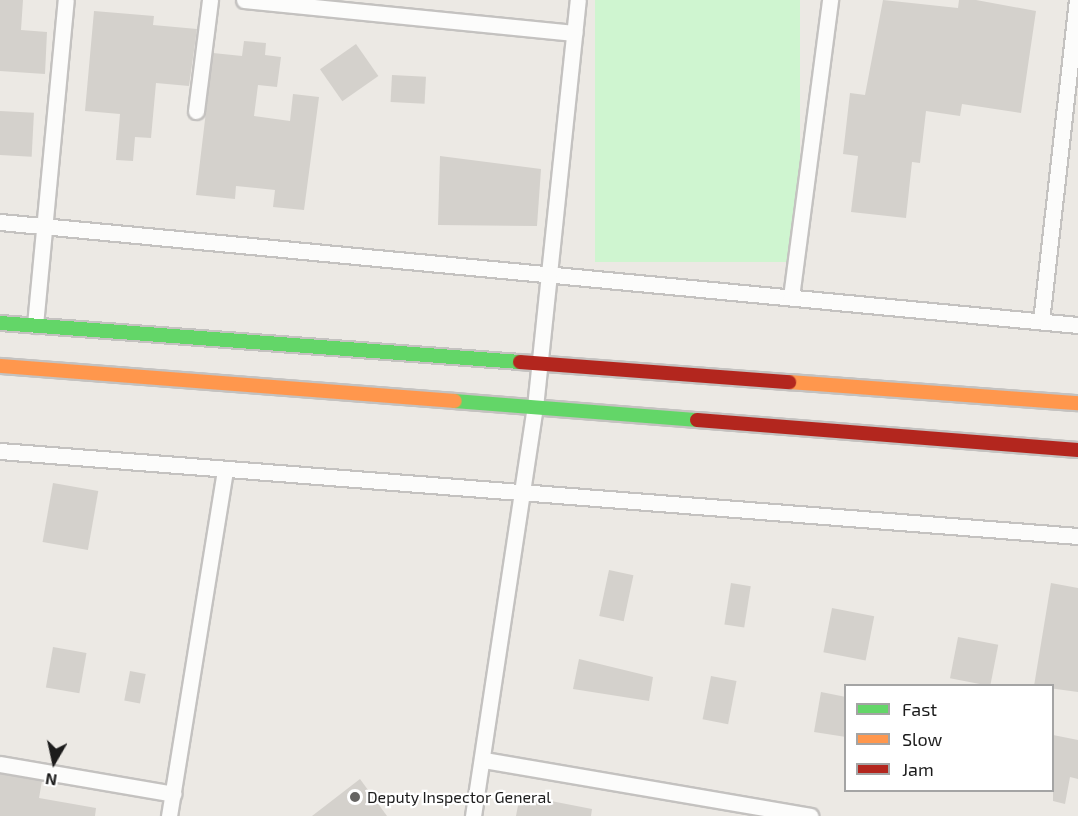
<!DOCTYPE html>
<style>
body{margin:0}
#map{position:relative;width:1078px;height:816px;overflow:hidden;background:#ece9e4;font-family:"Exo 2",sans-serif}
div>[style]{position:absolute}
.park>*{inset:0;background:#cff5d0;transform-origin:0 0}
.building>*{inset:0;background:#d4d1cc;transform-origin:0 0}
.roads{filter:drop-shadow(2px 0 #c4c2c0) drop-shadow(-2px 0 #c4c2c0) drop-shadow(0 2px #c4c2c0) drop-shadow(0 -2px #c4c2c0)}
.street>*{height:15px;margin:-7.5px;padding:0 7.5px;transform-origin:7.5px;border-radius:7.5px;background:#fcfcfb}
.fast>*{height:14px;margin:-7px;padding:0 7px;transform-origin:7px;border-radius:7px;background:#63d668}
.slow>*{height:14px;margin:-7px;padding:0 7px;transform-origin:7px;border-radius:7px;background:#ff974d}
.jam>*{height:14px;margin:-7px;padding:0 7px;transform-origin:7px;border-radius:7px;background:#b3261e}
.dots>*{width:16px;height:16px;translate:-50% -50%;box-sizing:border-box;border:3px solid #fff;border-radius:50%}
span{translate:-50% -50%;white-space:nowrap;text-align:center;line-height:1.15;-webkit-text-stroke:4.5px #fff;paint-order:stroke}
.poi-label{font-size:16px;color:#1c1c1c}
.left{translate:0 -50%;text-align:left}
.legend{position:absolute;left:844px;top:684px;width:210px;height:108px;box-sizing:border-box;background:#fff;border:2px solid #a4a4a4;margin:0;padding:8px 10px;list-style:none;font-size:18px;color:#1c1c1c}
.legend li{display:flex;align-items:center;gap:12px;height:30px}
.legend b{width:30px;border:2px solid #a4a4a4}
.north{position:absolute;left:24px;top:732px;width:60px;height:60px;-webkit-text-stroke:4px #fff;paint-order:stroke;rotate:189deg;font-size:16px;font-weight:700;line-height:24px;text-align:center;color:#1c1c1c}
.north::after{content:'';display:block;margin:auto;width:21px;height:27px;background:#1c1c1c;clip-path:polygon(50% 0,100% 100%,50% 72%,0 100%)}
</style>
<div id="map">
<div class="park">
<i style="left:595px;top:0;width:205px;height:262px"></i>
</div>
<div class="building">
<i style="clip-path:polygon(0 0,23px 0,21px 30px,47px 32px,45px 74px,0 71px)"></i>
<i style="clip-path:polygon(883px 0,958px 8px,959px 0,976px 0,1036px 11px,1021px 113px,962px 104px,960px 116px,926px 111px,920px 163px,912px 162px,906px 218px,851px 212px,858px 156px,843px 154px,850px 93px,865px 95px)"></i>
<i style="clip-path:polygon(94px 11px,154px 16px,153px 25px,197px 29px,189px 86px,156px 83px,151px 138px,135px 137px,133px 161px,116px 160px,120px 114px,85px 111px)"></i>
<i style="clip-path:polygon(244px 41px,266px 43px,265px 55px,281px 57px,277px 87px,258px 85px,254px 116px,290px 121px,293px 94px,319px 97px,304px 210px,273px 207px,275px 190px,236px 186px,235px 199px,196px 195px,213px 53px,242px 56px)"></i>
<i style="left:356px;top:44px;width:39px;height:44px;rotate:55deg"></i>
<i style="left:392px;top:75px;width:34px;height:27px;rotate:3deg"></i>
<i style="left:0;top:111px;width:34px;height:44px;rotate:3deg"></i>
<i style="clip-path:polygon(440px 156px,541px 169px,537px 226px,438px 225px)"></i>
<i style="left:53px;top:483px;width:46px;height:60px;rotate:10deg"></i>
<i style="left:609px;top:570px;width:25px;height:47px;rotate:12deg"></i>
<i style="left:731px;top:583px;width:20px;height:42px;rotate:9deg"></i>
<i style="clip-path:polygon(1051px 583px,1078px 588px,1078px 692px,1034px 686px)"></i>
<i style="left:832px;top:608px;width:43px;height:45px;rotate:11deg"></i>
<i style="left:958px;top:637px;width:41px;height:42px;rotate:11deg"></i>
<i style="left:53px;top:647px;width:34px;height:41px;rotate:10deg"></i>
<i style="clip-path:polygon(579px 659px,653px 677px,649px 701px,573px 689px)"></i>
<i style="left:130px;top:671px;width:16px;height:30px;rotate:11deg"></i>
<i style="left:711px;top:676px;width:26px;height:44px;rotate:11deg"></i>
<i style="clip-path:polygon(821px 692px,846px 697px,846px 737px,814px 732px)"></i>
<i style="clip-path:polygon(1053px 735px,1078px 740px,1078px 779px,1070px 777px,1065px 804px,1053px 801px)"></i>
<i style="clip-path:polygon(0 774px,42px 781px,39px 798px,96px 808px,95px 816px,0 816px)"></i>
<i style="clip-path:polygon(360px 779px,387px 816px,312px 816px)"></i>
<i style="clip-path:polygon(520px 795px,592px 809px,591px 816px,516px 816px)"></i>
</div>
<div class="roads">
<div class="street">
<i style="left:244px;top:0;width:332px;rotate:5.7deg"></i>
<i style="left:196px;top:111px;width:112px;rotate:-82.8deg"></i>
<i style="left:0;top:222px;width:1083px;rotate:5.46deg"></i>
<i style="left:791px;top:297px;width:300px;rotate:-82.5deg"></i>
<i style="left:1041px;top:321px;width:323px;rotate:-83.6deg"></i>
<i style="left:35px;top:325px;width:326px;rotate:-84.6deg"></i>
<i style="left:0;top:451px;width:1081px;rotate:4.51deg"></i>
<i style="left:484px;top:760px;width:331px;rotate:9.7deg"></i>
<i style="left:0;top:764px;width:176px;rotate:9.8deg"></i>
<i style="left:169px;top:816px;width:351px;rotate:-80.8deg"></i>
<i style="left:473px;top:816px;width:414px;rotate:-81.4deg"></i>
<i style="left:535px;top:407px;width:409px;rotate:-84deg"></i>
</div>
<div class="fast">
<i style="left:0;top:323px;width:521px;rotate:4.29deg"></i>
<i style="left:455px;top:401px;width:243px;rotate:4.5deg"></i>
</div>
<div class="slow">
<i style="left:0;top:366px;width:456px;rotate:4.4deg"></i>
<i style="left:789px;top:382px;width:290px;rotate:4.2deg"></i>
</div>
<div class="jam">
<i style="left:520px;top:362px;width:270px;rotate:4.3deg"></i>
<i style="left:697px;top:420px;width:382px;rotate:4.5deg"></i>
</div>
</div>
<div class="dots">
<i style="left:355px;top:797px;background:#656462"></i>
</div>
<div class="poi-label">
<span class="left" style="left:367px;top:797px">Deputy Inspector General</span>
</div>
<ul class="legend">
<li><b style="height:8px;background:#63d668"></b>Fast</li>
<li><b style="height:8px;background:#ff974d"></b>Slow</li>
<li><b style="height:8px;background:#b3261e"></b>Jam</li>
</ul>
<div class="north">N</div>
</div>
